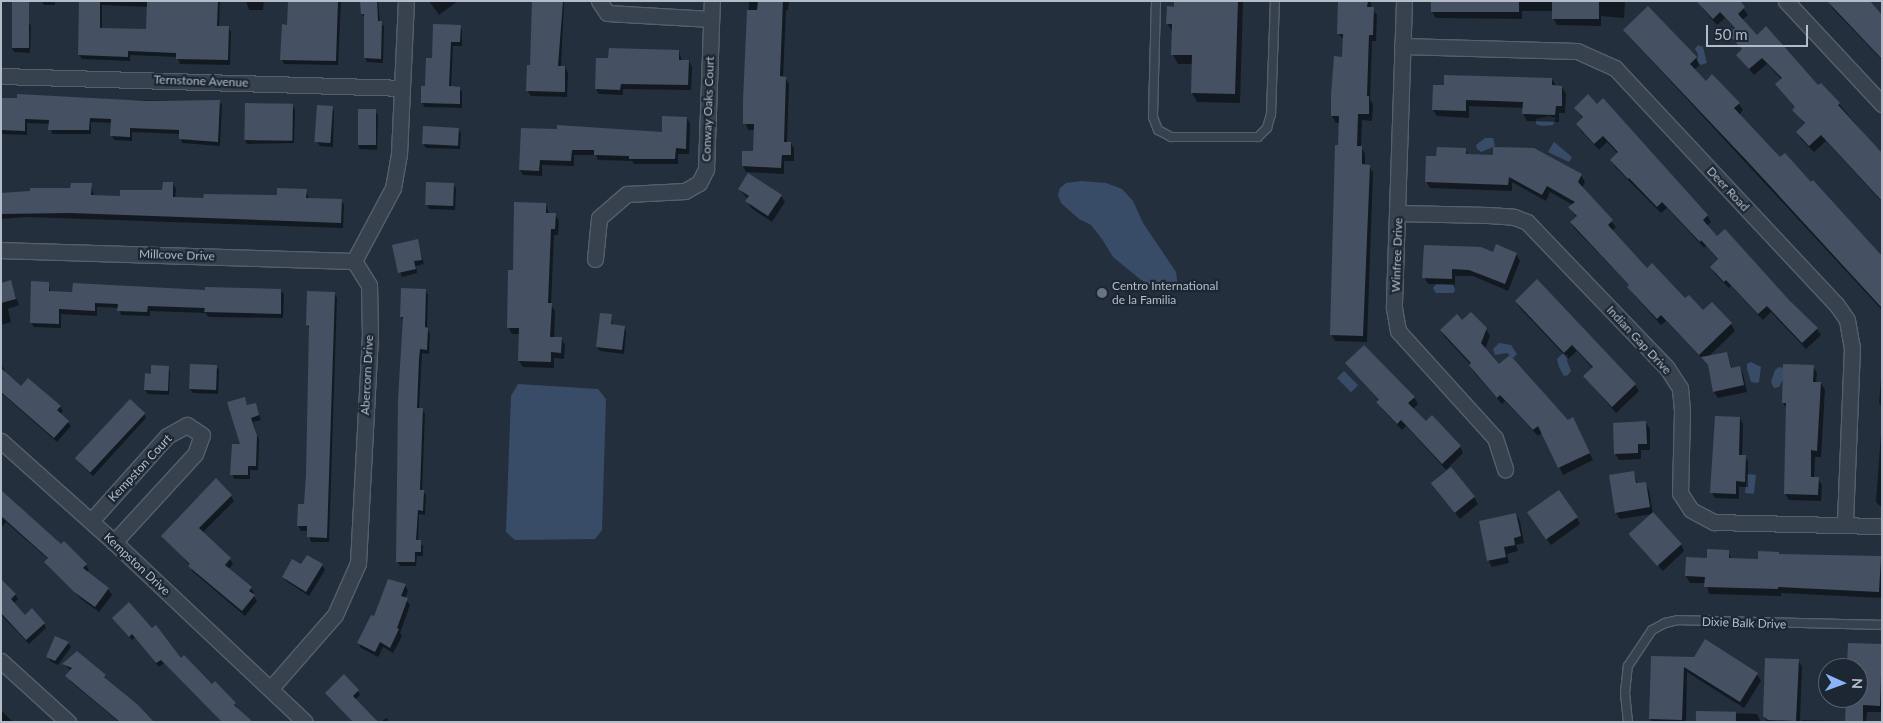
<!DOCTYPE html>
<style>
body{margin:0}
#map{position:relative;width:1883px;height:723px;overflow:hidden;background:#242f3e;font-family:Lato,sans-serif}
div>[style]{position:absolute}
.water>*{inset:0;background:#394c67;transform-origin:0 0}
.shadow>*{inset:0;background:#0007}
.building>*{inset:0;background:#455162;transform-origin:0 0}
.roads{filter:drop-shadow(1px 0 #565f6c) drop-shadow(-1px 0 #565f6c) drop-shadow(0 1px #565f6c) drop-shadow(0 -1px #565f6c)}
.lane>*{height:8px;margin:-4px;padding:0 4px;transform-origin:4px;border-radius:4px;background:#38414e}
.street>*{height:15px;margin:-7.5px;padding:0 7.5px;transform-origin:7.5px;border-radius:7.5px;background:#38414e}
.dots>*{width:14px;height:14px;translate:-50% -50%;box-sizing:border-box;border:2px solid #1d2633;border-radius:50%}
span{translate:-50% -50%;white-space:nowrap;text-align:center;line-height:1.15;-webkit-text-stroke:4.5px #1d2633;paint-order:stroke}
.street-label{font-size:12px;color:#b4bcc9}
.poi-label{font-size:12px;color:#b4bcc9}
.left{translate:0 -50%;text-align:left}
.frame{position:absolute;inset:0;border:2px solid #b4bcc9;pointer-events:none}
.north{position:absolute;left:1818px;top:658px;width:50px;height:50px;box-sizing:border-box;background:#1d2633;border:1px solid #59626f;border-radius:50%;rotate:92deg;font-size:14px;font-weight:700;line-height:20px;text-align:center;color:#b4bcc9}
.north::after{content:'';display:block;margin:auto;width:18px;height:22px;background:#8ab4f8;clip-path:polygon(50% 0,100% 100%,50% 72%,0 100%)}
.scale{position:absolute;left:1706px;top:25px;width:102px;height:22px;box-sizing:border-box;border:2px solid #b4bcc9;border-top:0;padding-left:6px;font-size:15px;line-height:18px;white-space:nowrap;color:#b4bcc9;-webkit-text-stroke:4px #1d2633;paint-order:stroke}
</style>
<div id="map">
<div class="water">
<i style="clip-path:polygon(1698px 45px,1703px 47px,1707px 63px,1700px 65px,1697px 62px,1698px 54px,1695px 49px)"></i>
<i style="clip-path:polygon(1549px 116px,1556px 118px,1553px 125px,1542px 126px,1536px 124px,1536px 119px)"></i>
<i style="clip-path:polygon(1485px 138px,1493px 138px,1495px 146px,1481px 152px,1477px 149px,1476px 145px)"></i>
<i style="clip-path:polygon(1554px 142px,1572px 157px,1569px 162px,1548px 152px)"></i>
<i style="clip-path:polygon(1081px 181px,1106px 183px,1122px 189px,1133px 201px,1143px 223px,1176px 272px,1178px 287px,1170px 293px,1156px 289px,1140px 279px,1113px 257px,1102px 239px,1091px 225px,1079px 219px,1061px 203px,1058px 195px,1060px 188px,1066px 183px)"></i>
<i style="clip-path:polygon(1436px 284px,1453px 284px,1455px 290px,1453px 293px,1436px 293px,1433px 288px)"></i>
<i style="clip-path:polygon(1499px 343px,1511px 345px,1517px 354px,1513px 358px,1507px 353px,1495px 355px,1493px 349px)"></i>
<i style="clip-path:polygon(1563px 353px,1568px 355px,1567px 361px,1571px 371px,1568px 375px,1564px 376px,1559px 367px,1557px 359px)"></i>
<i style="clip-path:polygon(1751px 362px,1761px 367px,1759px 382px,1757px 383px,1751px 382px,1747px 369px,1747px 364px)"></i>
<i style="clip-path:polygon(1779px 367px,1783px 368px,1785px 375px,1779px 387px,1774px 388px,1771px 382px,1775px 370px)"></i>
<i style="left:1344px;top:371px;width:20px;height:10px;rotate:45deg"></i>
<i style="clip-path:polygon(518px 384px,598px 389px,606px 399px,602px 530px,595px 539px,515px 540px,506px 532px,511px 396px)"></i>
<i style="left:1747px;top:474px;width:9px;height:19px;rotate:6deg"></i>
</div>
<div class="shadow">
<i style="clip-path:polygon(42px 1px,55px 1px,55px 5px,44px 5px)"></i>
<i style="clip-path:polygon(evenodd,81px 1px,220px 1px,219px 27px,228px 27px,231px 32px,230px 65px,180px 64px,177px 57px,130px 55px,130px 61px,82px 59px,79px 55px,81px 1px,102px 5px,148px 7px,147px 31px,102px 29px,102px 5px)"></i>
<i style="clip-path:polygon(246px 1px,264px 1px,263px 10px,249px 10px)"></i>
<i style="clip-path:polygon(289px 1px,341px 1px,338px 65px,284px 64px,282px 60px,288px 26px)"></i>
<i style="clip-path:polygon(361px 1px,378px 1px,380px 22px,384px 26px,383px 63px,367px 62px,365px 58px,365px 18px,362px 14px)"></i>
<i style="clip-path:polygon(429px 1px,458px 1px,439px 15px)"></i>
<i style="clip-path:polygon(534px 1px,564px 1px,561px 67px,565px 67px,568px 73px,567px 97px,531px 96px,527px 90px,532px 66px)"></i>
<i style="clip-path:polygon(749px 1px,789px 1px,788px 10px,786px 10px,783px 78px,785px 78px,789px 84px,787px 143px,791px 143px,794px 149px,794px 161px,784px 161px,784px 174px,746px 172px,743px 166px,743px 152px,754px 152px,755px 130px,748px 130px,745px 123px)"></i>
<i style="clip-path:polygon(1176px 1px,1243px 1px,1240px 103px,1197px 102px,1192px 93px,1193px 64px,1178px 64px,1173px 55px,1173px 33px,1167px 23px,1175px 8px)"></i>
<i style="clip-path:polygon(1339px 1px,1371px 1px,1371px 8px,1377px 15px,1376px 41px,1372px 41px,1370px 100px,1373px 104px,1372px 121px,1362px 120px,1361px 147px,1365px 154px,1365px 166px,1369px 166px,1373px 173px,1367px 342px,1335px 341px,1331px 334px,1340px 123px,1336px 123px,1332px 116px,1343px 58px,1344px 40px,1338px 33px)"></i>
<i style="clip-path:polygon(1432px 1px,1625px 1px,1624px 18px,1601px 16px,1601px 26px,1557px 25px,1553px 18px,1553px 11px,1522px 11px,1522px 19px,1436px 18px,1432px 12px)"></i>
<i style="clip-path:polygon(1696px 1px,1738px 1px,1748px 15px,1742px 20px,1756px 36px,1839px 104px,1882px 155px,1882px 202px,1826px 141px,1814px 152px,1801px 139px,1797px 132px,1805px 125px,1794px 110px,1796px 108px,1777px 85px,1782px 80px,1767px 64px,1754px 75px,1738px 55px,1743px 50px,1730px 34px,1735px 29px,1725px 18px,1717px 25px)"></i>
<i style="clip-path:polygon(1829px 2px,1882px 14px,1882px 60px,1833px 9px)"></i>
<i style="clip-path:polygon(28px 21px,31px 26px,30px 53px,14px 52px,12px 48px)"></i>
<i style="clip-path:polygon(460px 26px,462px 30px,462px 46px,453px 46px,451px 88px,459px 88px,462px 92px,462px 108px,425px 107px,422px 103px,423px 87px,426px 87px,433px 60px)"></i>
<i style="clip-path:polygon(1624px 31px,1696px 58px,1700px 65px,1694px 70px,1705px 83px,1739px 104px,1743px 110px,1739px 115px,1780px 159px,1811px 184px,1882px 258px,1882px 310px)"></i>
<i style="clip-path:polygon(679px 51px,682px 61px,689px 61px,692px 67px,691px 90px,623px 89px,623px 95px,599px 94px,596px 89px,597px 59px)"></i>
<i style="clip-path:polygon(1552px 79px,1556px 86px,1562px 87px,1566px 94px,1565px 113px,1559px 113px,1559px 122px,1527px 121px,1523px 114px,1524px 108px,1469px 106px,1469px 118px,1437px 116px,1433px 110px,1434px 86px)"></i>
<i style="clip-path:polygon(1px 99px,219px 101px,222px 105px,220px 146px,182px 143px,180px 134px,132px 132px,132px 141px,114px 140px,112px 136px,112px 123px,91px 122px,91px 134px,52px 134px,50px 124px,27px 123px,27px 135px,1px 134px)"></i>
<i style="clip-path:polygon(246px 104px,292px 105px,295px 110px,294px 143px,247px 144px,245px 140px)"></i>
<i style="clip-path:polygon(332px 107px,334px 111px,333px 147px,320px 146px,317px 142px)"></i>
<i style="clip-path:polygon(1575px 108px,1707px 215px,1711px 222px,1707px 226px,1717px 238px,1788px 301px,1817px 329px,1821px 335px,1806px 349px,1771px 312px,1763px 320px,1731px 286px,1729px 288px,1715px 274px,1711px 267px,1718px 260px,1706px 246px,1704px 248px,1667px 208px,1661px 213px,1615px 167px,1611px 160px,1618px 154px,1607px 142px,1599px 150px,1581px 131px,1577px 124px,1583px 119px)"></i>
<i style="clip-path:polygon(359px 110px,375px 111px,378px 115px,377px 150px,360px 149px,358px 145px)"></i>
<i style="clip-path:polygon(687px 118px,690px 124px,689px 154px,678px 154px,678px 164px,634px 164px,632px 161px,598px 160px,596px 155px,574px 155px,574px 166px,542px 165px,542px 176px,523px 175px,520px 170px,522px 129px,663px 133px)"></i>
<i style="clip-path:polygon(458px 129px,461px 133px,460px 149px,426px 148px,423px 144px)"></i>
<i style="clip-path:polygon(1465px 149px,1469px 156px,1494px 157px,1534px 149px,1581px 175px,1585px 182px,1582px 188px,1616px 227px,1612px 231px,1647px 270px,1703px 312px,1712px 304px,1731px 324px,1735px 331px,1707px 358px,1727px 353px,1732px 369px,1739px 367px,1743px 374px,1747px 392px,1718px 398px,1714px 392px,1710px 368px,1704px 360px,1666px 321px,1661px 325px,1633px 294px,1630px 286px,1575px 229px,1571px 223px,1577px 218px,1570px 208px,1573px 205px,1550px 192px,1546px 201px,1512px 182px,1512px 191px,1430px 188px,1426px 181px,1438px 157px)"></i>
<i style="clip-path:polygon(173px 184px,176px 189px,175px 199px,205px 200px,278px 196px,306px 190px,309px 199px,341px 200px,344px 205px,343px 228px,27px 217px,1px 219px,1px 194px,72px 190px,91px 185px,94px 196px,121px 197px,164px 191px)"></i>
<i style="clip-path:polygon(454px 185px,456px 189px,455px 210px,429px 209px,427px 204px)"></i>
<i style="clip-path:polygon(739px 189px,781px 196px,785px 202px,772px 222px,751px 208px,747px 201px,748px 199px)"></i>
<i style="clip-path:polygon(546px 205px,549px 214px,555px 214px,559px 221px,558px 235px,554px 235px,551px 305px,555px 311px,554px 338px,561px 338px,565px 345px,564px 359px,554px 358px,554px 368px,523px 367px,519px 361px,520px 334px,512px 334px,508px 327px,514px 271px)"></i>
<i style="clip-path:polygon(417px 240px,424px 264px,416px 266px,417px 273px,402px 277px,400px 272px)"></i>
<i style="clip-path:polygon(1494px 254px,1516px 254px,1520px 261px,1508px 291px,1473px 276px,1455px 276px,1455px 285px,1428px 284px,1424px 277px)"></i>
<i style="clip-path:polygon(1537px 281px,1635px 385px,1639px 391px,1616px 413px,1585px 377px,1593px 369px,1577px 351px,1568px 359px,1520px 308px,1516px 302px)"></i>
<i style="clip-path:polygon(10px 282px,19px 305px,8px 309px,11px 322px,1px 325px,1px 284px)"></i>
<i style="clip-path:polygon(48px 283px,51px 292px,281px 291px,284px 295px,283px 318px,208px 317px,206px 313px,150px 311px,150px 316px,121px 315px,119px 308px,97px 307px,97px 316px,61px 314px,61px 328px,34px 327px,31px 323px)"></i>
<i style="clip-path:polygon(425px 290px,428px 295px,427px 329px,430px 333px,429px 354px,422px 353px,419px 409px,422px 409px,425px 414px,422px 491px,426px 495px,425px 515px,419px 514px,418px 542px,423px 546px,423px 556px,417px 556px,416px 566px,400px 566px,397px 561px,404px 321px,401px 317px)"></i>
<i style="clip-path:polygon(334px 293px,337px 298px,329px 542px,311px 542px,308px 531px,301px 531px,298px 525px,305px 506px,307px 474px,311px 331px,307px 325px)"></i>
<i style="clip-path:polygon(611px 316px,613px 326px,624px 327px,626px 331px,624px 354px,600px 351px,597px 347px)"></i>
<i style="clip-path:polygon(1462px 321px,1486px 329px,1490px 336px,1485px 349px,1499px 366px,1576px 426px,1593px 460px,1563px 475px,1543px 432px,1538px 436px,1505px 401px,1502px 404px,1474px 372px,1471px 365px,1445px 337px,1441px 331px)"></i>
<i style="clip-path:polygon(1346px 363px,1414px 397px,1418px 404px,1413px 409px,1426px 422px,1460px 446px,1463px 453px,1446px 470px,1406px 426px,1402px 430px,1382px 409px,1379px 401px)"></i>
<i style="clip-path:polygon(1px 364px,8px 376px,21px 388px,60px 406px,63px 411px,60px 414px,71px 426px,57px 442px,1px 393px)"></i>
<i style="clip-path:polygon(1882px 365px,1882px 407px,1879px 403px)"></i>
<i style="clip-path:polygon(216px 366px,219px 370px,218px 394px,193px 393px,190px 389px)"></i>
<i style="clip-path:polygon(1813px 366px,1817px 373px,1816px 383px,1821px 383px,1825px 390px,1821px 457px,1815px 457px,1814px 478px,1818px 479px,1822px 485px,1821px 501px,1789px 500px,1785px 494px,1787px 409px,1783px 403px)"></i>
<i style="clip-path:polygon(168px 367px,170px 372px,169px 395px,148px 394px,145px 390px)"></i>
<i style="clip-path:polygon(244px 398px,248px 406px,255px 404px,261px 420px,253px 422px,259px 440px,258px 470px,250px 470px,250px 479px,234px 479px,232px 474px,242px 446px)"></i>
<i style="clip-path:polygon(144px 413px,146px 418px,93px 476px,80px 464px,77px 459px)"></i>
<i style="clip-path:polygon(1740px 418px,1743px 424px,1742px 456px,1745px 456px,1748px 462px,1748px 487px,1739px 487px,1739px 499px,1715px 498px,1712px 493px)"></i>
<i style="clip-path:polygon(1646px 423px,1650px 429px,1650px 450px,1641px 450px,1641px 459px,1619px 460px,1615px 453px)"></i>
<i style="clip-path:polygon(1881px 433px,1882px 433px,1882px 508px,1876px 502px)"></i>
<i style="clip-path:polygon(1633px 472px,1638px 484px,1645px 483px,1649px 490px,1653px 514px,1620px 519px,1616px 513px)"></i>
<i style="clip-path:polygon(1px 490px,61px 546px,86px 565px,89px 570px,86px 573px,108px 589px,112px 595px,99px 612px,81px 599px,49px 567px,46px 562px,48px 559px,6px 522px,1px 528px)"></i>
<i style="clip-path:polygon(1437px 491px,1474px 497px,1478px 504px,1460px 519px)"></i>
<i style="clip-path:polygon(231px 496px,234px 501px,202px 533px,230px 559px,233px 564px,228px 570px,251px 588px,254px 593px,253px 595px,257px 601px,245px 616px,192px 571px,190px 565px,163px 536px)"></i>
<i style="clip-path:polygon(1516px 514px,1520px 521px,1524px 543px,1516px 545px,1518px 551px,1507px 554px,1509px 563px,1492px 567px,1488px 560px)"></i>
<i style="clip-path:polygon(1577px 518px,1580px 524px,1551px 545px,1532px 519px)"></i>
<i style="clip-path:polygon(1631px 535px,1681px 544px,1684px 551px,1663px 571px)"></i>
<i style="clip-path:polygon(1728px 551px,1732px 560px,1759px 561px,1780px 555px,1882px 558px,1882px 598px,1781px 593px,1781px 596px,1709px 594px,1706px 583px,1690px 583px,1686px 576px,1687px 558px,1708px 559px)"></i>
<i style="clip-path:polygon(322px 565px,325px 570px,309px 596px,286px 581px,283px 577px,302px 566px)"></i>
<i style="clip-path:polygon(1px 581px,15px 594px,18px 599px,13px 604px,25px 616px,44px 624px,46px 628px,29px 644px,1px 615px)"></i>
<i style="clip-path:polygon(405px 585px,408px 591px,405px 598px,410px 605px,400px 633px,402px 636px,393px 653px,383px 647px,378px 657px,361px 648px,358px 643px,375px 618px)"></i>
<i style="clip-path:polygon(116px 622px,181px 660px,212px 686px,215px 682px,238px 708px,195px 694px,164px 663px,159px 667px,135px 637px,132px 640px)"></i>
<i style="clip-path:polygon(56px 638px,68px 643px,71px 647px,58px 665px,50px 661px,48px 657px)"></i>
<i style="clip-path:polygon(1705px 641px,1757px 674px,1761px 681px,1744px 708px,1687px 672px,1686px 722px,1652px 722px,1650px 718px,1652px 657px,1694px 658px)"></i>
<i style="clip-path:polygon(1882px 645px,1882px 712px,1867px 712px,1866px 722px,1802px 722px,1802px 720px,1846px 721px,1847px 698px,1858px 698px,1858px 668px,1848px 668px)"></i>
<i style="clip-path:polygon(77px 652px,137px 706px,152px 722px,119px 722px,70px 681px,67px 676px,71px 671px,64px 664px)"></i>
<i style="clip-path:polygon(1798px 660px,1802px 667px,1800px 722px,1767px 722px,1764px 716px)"></i>
<i style="clip-path:polygon(358px 691px,360px 695px,355px 700px,370px 714px,375px 722px,329px 697px)"></i>
<i style="clip-path:polygon(1px 710px,13px 722px,1px 722px)"></i>
<i style="clip-path:polygon(1698px 712px,1757px 714px,1761px 722px,1697px 722px)"></i>
<i style="clip-path:polygon(387px 718px,389px 722px,380px 722px)"></i>
</div>
<div class="building">
<i style="left:12px;top:1px;width:17px;height:47px"></i>
<i style="clip-path:polygon(79px 1px,100px 1px,100px 28px,146px 29px,147px 1px,218px 1px,217px 26px,229px 26px,228px 60px,176px 59px,176px 53px,128px 51px,128px 57px,78px 55px)"></i>
<i style="clip-path:polygon(288px 1px,338px 1px,336px 61px,280px 60px,282px 24px,287px 25px)"></i>
<i style="clip-path:polygon(360px 1px,377px 1px,378px 21px,382px 21px,381px 59px,364px 58px,364px 14px,361px 14px)"></i>
<i style="clip-path:polygon(532px 1px,563px 1px,558px 66px,565px 66px,565px 92px,526px 91px,527px 65px,530px 65px)"></i>
<i style="clip-path:polygon(758px 1px,783px 1px,780px 76px,786px 77px,784px 142px,791px 142px,791px 155px,782px 155px,781px 168px,742px 166px,742px 151px,753px 151px,754px 124px,743px 124px,743px 101px,747px 10px,757px 10px)"></i>
<i style="clip-path:polygon(1174px 1px,1238px 1px,1235px 94px,1191px 93px,1192px 55px,1171px 55px,1172px 24px,1166px 24px,1167px 6px,1174px 7px)"></i>
<i style="clip-path:polygon(1338px 1px,1368px 1px,1367px 7px,1374px 7px,1373px 35px,1369px 35px,1367px 96px,1369px 96px,1369px 114px,1358px 114px,1357px 146px,1362px 146px,1362px 164px,1370px 165px,1363px 336px,1330px 335px,1335px 145px,1338px 145px,1339px 116px,1331px 116px,1331px 95px,1334px 56px,1342px 57px,1343px 34px,1337px 34px)"></i>
<i style="left:1431px;top:1px;width:88px;height:11px"></i>
<i style="left:1552px;top:1px;width:47px;height:18px"></i>
<i style="clip-path:polygon(1696px 1px,1740px 1px,1745px 7px,1738px 14px,1757px 35px,1766px 26px,1818px 85px,1821px 83px,1840px 103px,1838px 105px,1882px 153px,1882px 201px,1821px 135px,1809px 146px,1796px 132px,1805px 123px,1792px 110px,1795px 107px,1775px 84px,1782px 78px,1762px 58px,1749px 69px,1736px 55px,1742px 49px,1728px 34px,1735px 28px,1720px 12px,1713px 19px)"></i>
<i style="clip-path:polygon(1827px 1px,1870px 1px,1882px 15px,1882px 59px)"></i>
<i style="clip-path:polygon(1648px 6px,1697px 57px,1690px 64px,1706px 81px,1712px 74px,1740px 103px,1734px 108px,1780px 157px,1785px 153px,1811px 182px,1813px 180px,1882px 256px,1882px 308px,1748px 162px,1623px 30px)"></i>
<i style="clip-path:polygon(433px 24px,461px 25px,460px 42px,451px 42px,449px 86px,460px 87px,460px 104px,421px 103px,421px 86px,425px 86px,426px 58px,432px 58px)"></i>
<i style="clip-path:polygon(609px 48px,679px 50px,679px 60px,689px 60px,688px 85px,621px 84px,620px 90px,595px 89px,596px 58px,608px 58px)"></i>
<i style="clip-path:polygon(1444px 75px,1552px 78px,1552px 85px,1562px 86px,1562px 106px,1556px 106px,1555px 115px,1522px 114px,1523px 102px,1466px 100px,1466px 111px,1432px 110px,1433px 85px,1444px 85px)"></i>
<i style="clip-path:polygon(17px 94px,148px 101px,220px 100px,218px 142px,179px 139px,179px 130px,130px 128px,130px 137px,110px 136px,111px 119px,90px 118px,89px 130px,48px 130px,49px 120px,25px 119px,25px 131px,1px 130px,1px 98px,17px 98px)"></i>
<i style="clip-path:polygon(1588px 94px,1597px 104px,1603px 98px,1708px 215px,1703px 220px,1717px 236px,1725px 229px,1789px 300px,1818px 328px,1802px 343px,1767px 306px,1758px 314px,1726px 280px,1724px 282px,1710px 267px,1718px 259px,1701px 240px,1700px 242px,1662px 202px,1657px 207px,1629px 178px,1628px 179px,1610px 160px,1618px 152px,1603px 136px,1594px 144px,1576px 124px,1583px 117px,1574px 108px)"></i>
<i style="left:245px;top:103px;width:48px;height:37px;rotate:1deg"></i>
<i style="left:317px;top:105px;width:16px;height:37px;rotate:4deg"></i>
<i style="left:358px;top:109px;width:18px;height:36px"></i>
<i style="clip-path:polygon(662px 116px,687px 117px,686px 149px,676px 148px,675px 159px,629px 159px,629px 156px,594px 155px,594px 150px,572px 150px,571px 161px,540px 160px,539px 171px,519px 170px,521px 128px,557px 129px,557px 125px,662px 132px)"></i>
<i style="left:423px;top:126px;width:36px;height:18px;rotate:3deg"></i>
<i style="clip-path:polygon(1437px 147px,1466px 148px,1466px 154px,1493px 155px,1493px 147px,1534px 148px,1582px 174px,1578px 182px,1613px 220px,1608px 225px,1647px 268px,1652px 263px,1685px 298px,1689px 295px,1703px 310px,1712px 302px,1732px 323px,1699px 355px,1661px 315px,1657px 319px,1627px 287px,1629px 285px,1570px 222px,1577px 216px,1568px 207px,1575px 202px,1547px 186px,1542px 195px,1509px 177px,1508px 185px,1425px 182px,1426px 156px,1436px 156px)"></i>
<i style="clip-path:polygon(748px 173px,782px 195px,768px 216px,745px 201px,749px 196px,738px 189px)"></i>
<i style="clip-path:polygon(163px 182px,173px 182px,173px 197px,203px 198px,204px 194px,277px 195px,277px 188px,307px 189px,306px 198px,342px 199px,341px 223px,70px 213px,1px 214px,1px 193px,30px 191px,30px 188px,70px 188px,71px 183px,92px 183px,91px 195px,120px 196px,120px 190px,162px 190px)"></i>
<i style="left:426px;top:182px;width:28px;height:23px;rotate:2deg"></i>
<i style="clip-path:polygon(514px 202px,546px 203px,546px 213px,556px 213px,555px 229px,551px 229px,548px 303px,552px 303px,550px 337px,562px 337px,561px 353px,551px 352px,551px 362px,518px 361px,519px 328px,507px 328px,508px 270px,513px 270px)"></i>
<i style="clip-path:polygon(418px 239px,422px 260px,414px 261px,416px 269px,398px 273px,392px 245px)"></i>
<i style="clip-path:polygon(1496px 244px,1517px 253px,1505px 284px,1469px 270px,1452px 269px,1452px 279px,1422px 278px,1424px 245px,1481px 247px,1493px 252px)"></i>
<i style="clip-path:polygon(1537px 279px,1636px 384px,1612px 407px,1583px 376px,1593px 367px,1572px 345px,1564px 353px,1515px 301px)"></i>
<i style="clip-path:polygon(11px 280px,16px 299px,1px 303px,1px 283px)"></i>
<i style="clip-path:polygon(31px 281px,49px 282px,49px 291px,72px 292px,73px 283px,205px 290px,205px 287px,281px 289px,281px 314px,204px 312px,205px 308px,148px 306px,147px 312px,117px 311px,118px 304px,95px 303px,95px 311px,59px 309px,59px 324px,30px 323px)"></i>
<i style="clip-path:polygon(401px 288px,426px 289px,425px 327px,428px 328px,427px 350px,420px 349px,419px 359px,417px 408px,423px 408px,420px 490px,424px 490px,423px 511px,418px 510px,416px 540px,421px 540px,421px 552px,415px 552px,415px 562px,396px 562px,398px 399px,403px 317px,400px 317px)"></i>
<i style="clip-path:polygon(307px 291px,335px 292px,327px 538px,307px 537px,307px 526px,297px 526px,298px 504px,304px 504px,306px 474px,309px 326px,306px 325px)"></i>
<i style="clip-path:polygon(1471px 312px,1487px 328px,1481px 343px,1499px 364px,1510px 355px,1568px 420px,1573px 417px,1590px 453px,1558px 468px,1538px 426px,1533px 430px,1500px 395px,1497px 398px,1469px 365px,1471px 363px,1440px 330px,1457px 314px,1462px 320px)"></i>
<i style="clip-path:polygon(600px 313px,612px 314px,611px 324px,625px 326px,622px 350px,596px 347px)"></i>
<i style="clip-path:polygon(1364px 345px,1415px 397px,1408px 403px,1426px 421px,1432px 415px,1461px 446px,1442px 464px,1401px 420px,1397px 424px,1376px 402px,1379px 400px,1345px 363px)"></i>
<i style="clip-path:polygon(1727px 352px,1731px 368px,1740px 366px,1744px 385px,1713px 392px,1708px 365px,1701px 357px)"></i>
<i style="left:190px;top:364px;width:27px;height:25px;rotate:2deg"></i>
<i style="clip-path:polygon(1783px 364px,1814px 365px,1813px 382px,1821px 382px,1817px 451px,1811px 450px,1811px 477px,1819px 477px,1818px 495px,1784px 494px,1786px 403px,1782px 403px)"></i>
<i style="clip-path:polygon(151px 365px,169px 366px,168px 391px,144px 390px,145px 373px,151px 374px)"></i>
<i style="clip-path:polygon(1px 368px,21px 386px,28px 378px,61px 406px,57px 410px,69px 421px,54px 438px,1px 392px)"></i>
<i style="clip-path:polygon(245px 397px,247px 405px,256px 403px,259px 415px,251px 418px,257px 435px,256px 466px,248px 466px,248px 475px,230px 475px,232px 444px,240px 444px,227px 402px)"></i>
<i style="left:130px;top:399px;width:21px;height:81px;rotate:43deg"></i>
<i style="clip-path:polygon(1715px 416px,1740px 417px,1739px 455px,1746px 455px,1745px 482px,1736px 481px,1736px 494px,1710px 493px)"></i>
<i style="clip-path:polygon(1646px 421px,1647px 444px,1638px 444px,1638px 453px,1614px 454px,1613px 423px)"></i>
<i style="left:1451px;top:467px;width:38px;height:26px;rotate:51deg"></i>
<i style="clip-path:polygon(1634px 471px,1636px 483px,1646px 482px,1650px 507px,1615px 513px,1609px 475px)"></i>
<i style="clip-path:polygon(216px 478px,232px 495px,199px 528px,231px 558px,225px 565px,252px 587px,249px 591px,255px 595px,242px 611px,188px 566px,190px 564px,161px 536px)"></i>
<i style="clip-path:polygon(1px 490px,61px 544px,64px 541px,87px 564px,83px 568px,109px 588px,95px 607px,74px 592px,44px 562px,48px 558px,1px 516px)"></i>
<i style="left:1559px;top:490px;width:33px;height:39px;rotate:55deg"></i>
<i style="left:1653px;top:512px;width:43px;height:33px;rotate:48deg"></i>
<i style="clip-path:polygon(1516px 513px,1521px 536px,1514px 538px,1515px 545px,1504px 547px,1506px 557px,1487px 561px,1479px 521px)"></i>
<i style="clip-path:polygon(1707px 549px,1729px 550px,1729px 558px,1758px 559px,1758px 551px,1779px 552px,1779px 554px,1881px 556px,1879px 592px,1778px 587px,1778px 589px,1704px 587px,1705px 577px,1685px 576px,1686px 557px,1707px 558px)"></i>
<i style="clip-path:polygon(307px 555px,323px 564px,306px 592px,282px 577px,292px 559px,301px 564px)"></i>
<i style="clip-path:polygon(1px 579px,16px 594px,11px 599px,25px 615px,32px 608px,45px 623px,26px 640px,1px 613px)"></i>
<i style="clip-path:polygon(388px 579px,406px 584px,401px 596px,408px 598px,397px 628px,399px 629px,390px 648px,380px 642px,375px 652px,357px 643px,371px 615px,374px 616px)"></i>
<i style="clip-path:polygon(129px 602px,152px 628px,156px 625px,181px 658px,184px 655px,212px 684px,215px 681px,236px 703px,234px 705px,253px 722px,222px 722px,161px 660px,156px 663px,132px 634px,129px 637px,112px 618px)"></i>
<i style="clip-path:polygon(55px 636px,69px 642px,55px 661px,46px 657px)"></i>
<i style="clip-path:polygon(1705px 639px,1758px 673px,1740px 702px,1684px 667px,1682px 720px,1649px 719px,1651px 656px,1694px 657px)"></i>
<i style="clip-path:polygon(1848px 643px,1882px 644px,1880px 706px,1863px 705px,1863px 722px,1845px 722px,1846px 698px,1858px 698px,1858px 668px,1847px 668px)"></i>
<i style="clip-path:polygon(77px 651px,106px 675px,104px 677px,138px 705px,154px 722px,120px 722px,65px 676px,72px 668px,62px 664px)"></i>
<i style="clip-path:polygon(1765px 658px,1799px 659px,1796px 721px,1768px 720px,1763px 716px)"></i>
<i style="clip-path:polygon(344px 674px,359px 690px,353px 696px,378px 722px,353px 722px,325px 693px)"></i>
<i style="left:1696px;top:711px;width:40px;height:11px;rotate:1deg"></i>
</div>
<div class="roads">
<div class="lane">
<i style="left:1156px;top:1px;width:116px;rotate:91.5deg"></i>
<i style="left:1153px;top:117px;width:14px;rotate:69deg"></i>
<i style="left:1158px;top:130px;width:15px;rotate:28deg"></i>
<i style="left:1171px;top:137px;width:87px"></i>
<i style="left:1258px;top:137px;width:13px;rotate:-45deg"></i>
<i style="left:1267px;top:128px;width:15px;rotate:-74deg"></i>
<i style="left:1271px;top:114px;width:113px;rotate:-88deg"></i>
<i style="left:1628px;top:722px;width:29px;rotate:-96deg"></i>
<i style="left:1625px;top:693px;width:27px;rotate:-84deg"></i>
<i style="left:1628px;top:666px;width:43px;rotate:-56.3deg"></i>
<i style="left:1652px;top:630px;width:15px;rotate:-28deg"></i>
<i style="left:1665px;top:623px;width:13px;rotate:-13deg"></i>
<i style="left:1678px;top:620px;width:204px;rotate:1.4deg"></i>
</div>
<div class="street">
<i style="left:599px;top:1px;width:14px;rotate:56deg"></i>
<i style="left:607px;top:13px;width:104px;rotate:3.3deg"></i>
<i style="left:1404px;top:1px;width:307px;rotate:91.9deg"></i>
<i style="left:1394px;top:308px;width:23px;rotate:80deg"></i>
<i style="left:1398px;top:331px;width:144px;rotate:47.8deg"></i>
<i style="left:1495px;top:438px;width:33px;rotate:72deg"></i>
<i style="left:1786px;top:1px;width:141px;rotate:47deg"></i>
<i style="left:1402px;top:46px;width:175px;rotate:1.6deg"></i>
<i style="left:1577px;top:51px;width:42px;rotate:24.1deg"></i>
<i style="left:1615px;top:68px;width:323px;rotate:46.9deg"></i>
<i style="left:1836px;top:304px;width:19px;rotate:55deg"></i>
<i style="left:1847px;top:320px;width:27px;rotate:80deg"></i>
<i style="left:1852px;top:347px;width:177px;rotate:92.3deg"></i>
<i style="left:1px;top:76px;width:400px;rotate:1.7deg"></i>
<i style="left:1398px;top:213px;width:90px;rotate:1.3deg"></i>
<i style="left:1488px;top:215px;width:26px;rotate:4deg"></i>
<i style="left:1514px;top:217px;width:14px;rotate:21deg"></i>
<i style="left:1527px;top:222px;width:202px;rotate:46.2deg"></i>
<i style="left:1667px;top:368px;width:24px;rotate:57deg"></i>
<i style="left:1680px;top:388px;width:24px;rotate:85deg"></i>
<i style="left:1682px;top:412px;width:81px;rotate:91.4deg"></i>
<i style="left:1680px;top:493px;width:20px;rotate:57deg"></i>
<i style="left:1691px;top:510px;width:26px;rotate:28deg"></i>
<i style="left:1714px;top:522px;width:168px;rotate:1.4deg"></i>
<i style="left:1px;top:250px;width:353px;rotate:1.8deg"></i>
<i style="left:595px;top:259px;width:41px;rotate:-84.4deg"></i>
<i style="left:599px;top:218px;width:37px;rotate:-41deg"></i>
<i style="left:627px;top:194px;width:58px;rotate:-3deg"></i>
<i style="left:685px;top:191px;width:16px;rotate:-30deg"></i>
<i style="left:699px;top:183px;width:16px;rotate:-63deg"></i>
<i style="left:706px;top:169px;width:168px;rotate:-88deg"></i>
<i style="left:354px;top:261px;width:83px;rotate:-61.9deg"></i>
<i style="left:393px;top:188px;width:35px;rotate:-80deg"></i>
<i style="left:399px;top:154px;width:153px;rotate:-87.4deg"></i>
<i style="left:1px;top:441px;width:152px;rotate:41.8deg"></i>
<i style="left:114px;top:542px;width:262px;rotate:43.3deg"></i>
<i style="left:91px;top:521px;width:114px;rotate:-48.2deg"></i>
<i style="left:167px;top:436px;width:23px;rotate:-29deg"></i>
<i style="left:187px;top:425px;width:18px;rotate:34deg"></i>
<i style="left:202px;top:435px;width:20px;rotate:110deg"></i>
<i style="left:195px;top:454px;width:120px;rotate:132.6deg"></i>
<i style="left:1px;top:661px;width:91px;rotate:42.3deg"></i>
<i style="left:271px;top:688px;width:97px;rotate:-48.8deg"></i>
<i style="left:335px;top:615px;width:57px;rotate:-66.1deg"></i>
<i style="left:358px;top:563px;width:228px;rotate:-87deg"></i>
<i style="left:370px;top:335px;width:50px;rotate:-91.1deg"></i>
<i style="left:369px;top:285px;width:28px;rotate:-122deg"></i>
</div>
</div>
<div class="dots">
<i style="left:1102px;top:293px;background:#6b7280"></i>
</div>
<div class="street-label">
<span style="left:201px;top:81px;rotate:2deg">Ternstone Avenue</span>
<span style="left:708px;top:109px;rotate:-88deg">Conway Oaks Court</span>
<span style="left:1728px;top:189px;rotate:47deg">Deer Road</span>
<span style="left:177px;top:255px;rotate:2deg">Millcove Drive</span>
<span style="left:1397px;top:255px;rotate:-88deg">Winfree Drive</span>
<span style="left:1639px;top:340px;rotate:47deg">Indian Gap Drive</span>
<span style="left:367px;top:375px;rotate:-87deg">Abercorn Drive</span>
<span style="left:140px;top:468px;rotate:-47deg">Kempston Court</span>
<span style="left:137px;top:564px;rotate:43deg">Kempston Drive</span>
<span style="left:1744px;top:623px;rotate:2deg">Dixie Balk Drive</span>
</div>
<div class="poi-label">
<span class="left" style="left:1112px;top:293px">Centro International<br>de la Familia</span>
</div>
<div class="frame"></div>
<div class="north">N</div>
<div class="scale">50 m</div>
</div>
